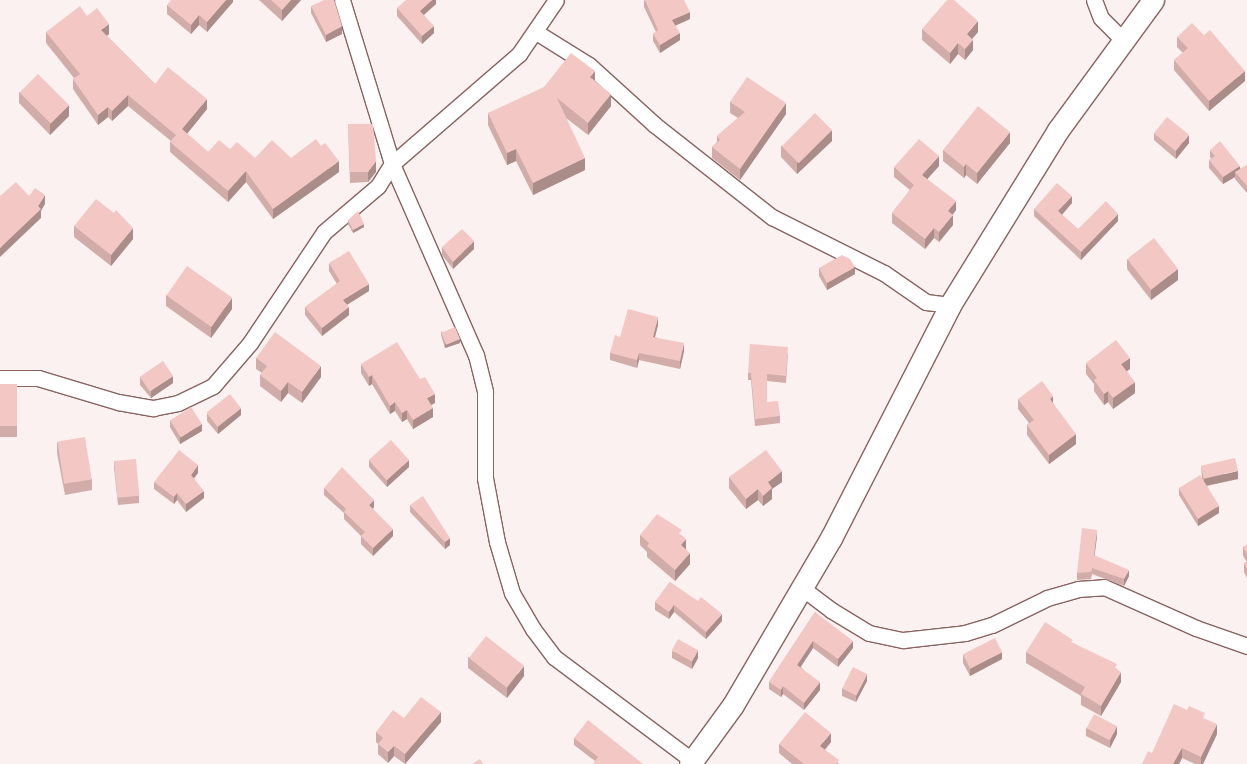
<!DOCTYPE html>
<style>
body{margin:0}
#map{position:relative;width:1247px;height:764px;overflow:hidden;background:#faf1f0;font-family:Cabin,sans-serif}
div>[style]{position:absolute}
.roads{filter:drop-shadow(1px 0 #886360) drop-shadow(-1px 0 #886360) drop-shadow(0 1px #886360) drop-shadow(0 -1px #886360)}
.minor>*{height:15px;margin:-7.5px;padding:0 7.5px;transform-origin:7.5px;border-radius:7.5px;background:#fff}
.secondary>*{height:21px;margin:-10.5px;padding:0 10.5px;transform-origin:10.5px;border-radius:10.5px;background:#fff}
.wall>*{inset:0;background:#d1aca9;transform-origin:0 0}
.shaded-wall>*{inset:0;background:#aa8c89}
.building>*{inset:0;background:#f3c8c4;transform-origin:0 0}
span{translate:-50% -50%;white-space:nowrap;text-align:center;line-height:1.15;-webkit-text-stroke:4px #faf1f0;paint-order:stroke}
</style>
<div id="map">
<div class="roads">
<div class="minor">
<i style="left:342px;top:0;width:171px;rotate:73deg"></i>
<i style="left:392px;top:164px;width:209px;rotate:66.3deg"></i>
<i style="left:476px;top:355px;width:38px;rotate:76deg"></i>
<i style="left:485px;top:392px;width:86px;rotate:90deg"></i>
<i style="left:485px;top:478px;width:65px;rotate:79.4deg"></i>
<i style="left:497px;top:542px;width:53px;rotate:73.6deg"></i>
<i style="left:512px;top:593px;width:42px;rotate:59.7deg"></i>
<i style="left:533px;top:629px;width:35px;rotate:53deg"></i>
<i style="left:554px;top:657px;width:174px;rotate:36.8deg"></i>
<i style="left:1094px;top:0;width:19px;rotate:69deg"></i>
<i style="left:1101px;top:18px;width:33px;rotate:45deg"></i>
<i style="left:536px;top:32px;width:62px;rotate:31.9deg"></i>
<i style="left:589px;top:65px;width:89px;rotate:42.3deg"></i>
<i style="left:655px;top:125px;width:149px;rotate:38.2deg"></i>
<i style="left:772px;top:217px;width:125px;rotate:26.6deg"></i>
<i style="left:884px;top:273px;width:51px;rotate:34.6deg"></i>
<i style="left:926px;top:302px;width:24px;rotate:7deg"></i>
<i style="left:0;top:378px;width:38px"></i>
<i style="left:38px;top:378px;width:84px;rotate:16.7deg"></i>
<i style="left:118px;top:402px;width:36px;rotate:10deg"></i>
<i style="left:153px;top:408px;width:25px;rotate:-11deg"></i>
<i style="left:178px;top:403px;width:39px;rotate:-26deg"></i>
<i style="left:213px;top:386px;width:57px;rotate:-49.3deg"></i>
<i style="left:250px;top:343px;width:133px;rotate:-56.3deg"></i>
<i style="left:324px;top:232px;width:71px;rotate:-40.4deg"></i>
<i style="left:378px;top:186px;width:26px;rotate:-58deg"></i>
<i style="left:392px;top:164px;width:168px;rotate:-40.9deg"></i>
<i style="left:519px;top:54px;width:65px;rotate:-55.6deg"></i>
<i style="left:802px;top:588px;width:36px;rotate:37deg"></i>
<i style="left:831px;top:610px;width:44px;rotate:31.2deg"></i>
<i style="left:869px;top:633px;width:35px;rotate:12deg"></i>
<i style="left:903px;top:640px;width:62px;rotate:-6.4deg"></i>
<i style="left:965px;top:633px;width:28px;rotate:-17deg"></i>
<i style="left:992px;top:625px;width:61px;rotate:-26.1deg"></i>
<i style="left:1047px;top:598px;width:32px;rotate:-16deg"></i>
<i style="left:1078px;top:589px;width:26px;rotate:-4deg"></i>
<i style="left:1104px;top:587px;width:101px;rotate:24deg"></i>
<i style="left:1196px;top:628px;width:54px;rotate:19.4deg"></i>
</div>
<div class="secondary">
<i style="left:690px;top:764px;width:73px;rotate:-53.9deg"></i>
<i style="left:733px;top:705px;width:194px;rotate:-59.6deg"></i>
<i style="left:831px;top:538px;width:262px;rotate:-62.9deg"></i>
<i style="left:950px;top:305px;width:206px;rotate:-58.3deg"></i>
<i style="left:1058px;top:130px;width:161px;rotate:-53.8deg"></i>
</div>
</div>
<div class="wall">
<i style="clip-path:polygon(233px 0,233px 2px,207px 32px,199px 25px,191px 34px,167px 14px,167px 5px)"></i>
<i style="clip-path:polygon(259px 0,301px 0,282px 21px)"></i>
<i style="clip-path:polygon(436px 0,436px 4px,424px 15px,434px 33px,422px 44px,397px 16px,397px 8px)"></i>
<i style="clip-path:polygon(644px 0,690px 19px,675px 26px,680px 40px,660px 53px,653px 41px,653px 34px,656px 32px,644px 7px)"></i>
<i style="clip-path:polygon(311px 6px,342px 34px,326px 42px,311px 13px)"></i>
<i style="clip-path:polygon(87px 16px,109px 34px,107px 36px,155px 84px,207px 109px,187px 134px,208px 152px,230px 149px,255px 158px,291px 158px,339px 172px,273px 219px,246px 182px,228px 202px,170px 152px,170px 142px,171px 141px,128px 106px,112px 121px,108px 117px,98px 125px,73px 89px,73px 79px,74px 78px,46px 43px,46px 32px)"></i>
<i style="clip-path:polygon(922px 29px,978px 32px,972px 39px,973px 50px,965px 60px,958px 54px,950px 64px,922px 40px)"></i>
<i style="clip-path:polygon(1177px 37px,1245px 81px,1209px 111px,1174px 70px,1174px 60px,1183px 53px,1177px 47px)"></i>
<i style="clip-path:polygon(595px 81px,611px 106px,588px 135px,566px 118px,585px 170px,533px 195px,516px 161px,507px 165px,488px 125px,488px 113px)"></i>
<i style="clip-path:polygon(19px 92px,69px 116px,50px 135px,19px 103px)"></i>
<i style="clip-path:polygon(730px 102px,786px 114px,740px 180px,712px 158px,712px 147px,717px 142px,717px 136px,738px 118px,730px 113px)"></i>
<i style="clip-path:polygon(348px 124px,376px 172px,368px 182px,350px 183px)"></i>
<i style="clip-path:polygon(1154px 133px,1189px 143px,1176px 159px,1154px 140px)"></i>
<i style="clip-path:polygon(832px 141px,797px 174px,781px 157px,781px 146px)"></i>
<i style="clip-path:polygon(1010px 143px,977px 184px,966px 175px,964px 178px,943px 161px,943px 150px)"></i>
<i style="clip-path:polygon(1210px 150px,1240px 169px,1247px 165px,1247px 193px,1235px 179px,1235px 177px,1223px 184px,1209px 168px,1209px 160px,1211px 159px,1210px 157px)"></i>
<i style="clip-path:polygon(939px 166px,927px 179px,956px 210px,952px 215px,953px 225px,939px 242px,934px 238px,925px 249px,892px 223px,892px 213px,910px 190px,894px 177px,894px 167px)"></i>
<i style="clip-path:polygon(1072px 203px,1062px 215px,1078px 229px,1118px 221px,1081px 260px,1034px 216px,1034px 209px)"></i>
<i style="clip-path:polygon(114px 213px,133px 239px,111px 266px,74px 237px,74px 226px)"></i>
<i style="clip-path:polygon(348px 220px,364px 227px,353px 233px,348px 224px)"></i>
<i style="clip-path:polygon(442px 247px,474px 249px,453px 269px,442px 255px)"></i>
<i style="clip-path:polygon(1127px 259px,1178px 280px,1151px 300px,1127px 269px)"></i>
<i style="clip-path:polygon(329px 263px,369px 291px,347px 305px,349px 315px,322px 336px,305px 315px,305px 307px,337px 284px,329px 271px)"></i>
<i style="clip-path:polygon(819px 268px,855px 274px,827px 290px,819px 276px)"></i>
<i style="clip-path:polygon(166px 295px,232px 309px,211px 338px,166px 306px)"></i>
<i style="clip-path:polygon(658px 325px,655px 337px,684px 351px,680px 369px,639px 360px,637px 368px,610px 360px,610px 353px,620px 337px)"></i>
<i style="clip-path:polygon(441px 331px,460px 343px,445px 348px,441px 335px)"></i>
<i style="clip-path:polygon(788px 354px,786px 383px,767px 381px,767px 402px,780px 416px,780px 423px,755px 426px,751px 380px,748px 380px,748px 373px)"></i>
<i style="clip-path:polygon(256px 358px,321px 377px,302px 403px,288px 393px,281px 402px,260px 386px,260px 375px,262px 373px,256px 369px)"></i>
<i style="clip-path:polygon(1086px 363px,1130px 369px,1127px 371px,1135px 393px,1113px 409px,1108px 402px,1104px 405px,1094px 391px,1094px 384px,1086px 374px)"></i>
<i style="clip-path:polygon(361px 364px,435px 403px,431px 405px,433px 417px,413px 429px,407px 419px,402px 422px,395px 411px,390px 414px,372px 384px,369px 386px,361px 373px)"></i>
<i style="clip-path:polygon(140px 377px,173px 383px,151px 398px,140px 385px)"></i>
<i style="left:0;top:384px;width:17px;height:53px"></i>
<i style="clip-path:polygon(1018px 399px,1053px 403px,1076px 444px,1049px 464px,1027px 435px,1027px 425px,1029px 423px,1018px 409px)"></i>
<i style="clip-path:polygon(207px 414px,241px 415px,218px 434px,207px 421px)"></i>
<i style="clip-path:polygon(170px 420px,202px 431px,180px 444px,170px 427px)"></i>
<i style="clip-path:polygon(57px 442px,92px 479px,92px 490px,65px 495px,57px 453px)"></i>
<i style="clip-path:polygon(369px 460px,409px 467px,387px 487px,369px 467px)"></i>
<i style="clip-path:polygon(114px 461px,139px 496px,139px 503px,118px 505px,114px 468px)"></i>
<i style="clip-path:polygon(1201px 466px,1238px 479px,1207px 486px,1219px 513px,1198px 526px,1179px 495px,1179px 488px,1202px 478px)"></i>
<i style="clip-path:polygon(198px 473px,194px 478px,204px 498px,186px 512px,177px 500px,174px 504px,154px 489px,154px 482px)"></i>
<i style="clip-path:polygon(729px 477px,782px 482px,772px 489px,772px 499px,763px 506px,758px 500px,746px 509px,729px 488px)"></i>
<i style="clip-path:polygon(324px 488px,374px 507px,373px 509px,393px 536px,373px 556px,361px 544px,361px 536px,344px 519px,344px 513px,324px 495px)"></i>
<i style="clip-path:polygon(410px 505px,450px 545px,445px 549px,410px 512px)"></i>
<i style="clip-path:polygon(640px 535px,682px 535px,690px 564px,675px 581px,647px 557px,647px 552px,640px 545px)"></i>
<i style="clip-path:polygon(1097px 536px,1094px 555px,1129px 576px,1124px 586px,1092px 574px,1091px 579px,1077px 580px,1077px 573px)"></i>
<i style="clip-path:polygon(1247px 545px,1247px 578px,1244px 572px,1244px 563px,1247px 562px,1243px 556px,1243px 547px)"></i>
<i style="clip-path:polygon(670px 582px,722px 621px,706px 639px,674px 612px,669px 619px,655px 610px,655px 602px)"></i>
<i style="clip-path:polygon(815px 612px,853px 648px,838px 667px,813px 648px,801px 667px,820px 690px,804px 710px,783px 694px,781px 697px,769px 689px,769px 682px)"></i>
<i style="clip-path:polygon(1073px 643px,1117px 669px,1121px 682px,1101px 716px,1081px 705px,1081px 696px,1026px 663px,1026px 652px)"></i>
<i style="clip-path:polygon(672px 651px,698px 658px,692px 669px,672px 658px)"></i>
<i style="clip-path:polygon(963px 655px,1002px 659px,970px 676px,963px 663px)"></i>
<i style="clip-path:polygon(468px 657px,524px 676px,507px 698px,468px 668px)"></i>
<i style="clip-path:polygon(867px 681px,856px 702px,842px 696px,842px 688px)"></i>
<i style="clip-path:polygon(404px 718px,441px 722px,405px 764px,394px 756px,388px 763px,378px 754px,378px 744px,376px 742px,376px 732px)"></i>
<i style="clip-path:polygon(1205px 719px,1217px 734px,1203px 764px,1195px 764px,1182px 758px,1179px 764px,1142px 764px,1152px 753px)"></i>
<i style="clip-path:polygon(1086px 728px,1117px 734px,1110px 748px,1086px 736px)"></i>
<i style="clip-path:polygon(574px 738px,643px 764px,595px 761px,574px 745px)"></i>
<i style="clip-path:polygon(831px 742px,825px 750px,839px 764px,792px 764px,779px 753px,779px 744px)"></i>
</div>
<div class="shaded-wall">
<i style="clip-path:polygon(226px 0,233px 0,233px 2px,207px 32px,207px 22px)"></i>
<i style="clip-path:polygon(291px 0,301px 0,282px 21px,282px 10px)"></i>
<i style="clip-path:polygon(432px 0,436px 0,436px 4px,420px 18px,420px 11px)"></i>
<i style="clip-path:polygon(690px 12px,690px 19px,672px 27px,672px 20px)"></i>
<i style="clip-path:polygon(199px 15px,199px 25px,191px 34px,191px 25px)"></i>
<i style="clip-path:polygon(978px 21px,978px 32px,967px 45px,967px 34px)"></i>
<i style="clip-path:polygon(109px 24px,109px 34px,101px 40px,101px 30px)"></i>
<i style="clip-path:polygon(342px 26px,342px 34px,326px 42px,326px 35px)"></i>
<i style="clip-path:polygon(434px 26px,434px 33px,422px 44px,422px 36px)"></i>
<i style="clip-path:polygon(680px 33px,680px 40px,660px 53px,660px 45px)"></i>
<i style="clip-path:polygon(973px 40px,973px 50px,965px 60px,965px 49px)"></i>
<i style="clip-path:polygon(958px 43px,958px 54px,950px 64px,950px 53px)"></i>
<i style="clip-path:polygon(595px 71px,595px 84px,590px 77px)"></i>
<i style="clip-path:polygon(1245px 71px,1245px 81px,1209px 111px,1209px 101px)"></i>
<i style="clip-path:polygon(611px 94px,611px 106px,588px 135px,588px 123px)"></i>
<i style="clip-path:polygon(128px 95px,128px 106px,112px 121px,112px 111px)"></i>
<i style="clip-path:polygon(207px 99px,207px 109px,182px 140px,182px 129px)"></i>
<i style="clip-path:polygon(786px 103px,786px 114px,740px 180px,740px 169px)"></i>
<i style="clip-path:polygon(69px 105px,69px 116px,50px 135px,50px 124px)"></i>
<i style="clip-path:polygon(108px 107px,108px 117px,98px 125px,98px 115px)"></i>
<i style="clip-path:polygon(832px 130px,832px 141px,797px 174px,797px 163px)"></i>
<i style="clip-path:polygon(1010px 132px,1010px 143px,977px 184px,977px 173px)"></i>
<i style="clip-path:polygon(1189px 135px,1189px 143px,1176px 159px,1176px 151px)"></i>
<i style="clip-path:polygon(516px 149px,516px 161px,507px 165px,507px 153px)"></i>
<i style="clip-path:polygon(939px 156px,939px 166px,922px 185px,922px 175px)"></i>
<i style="clip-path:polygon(585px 158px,585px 170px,533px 195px,533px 183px)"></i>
<i style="clip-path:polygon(339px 161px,339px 172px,273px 219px,273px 209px)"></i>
<i style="clip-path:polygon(376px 161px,376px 172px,368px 182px,368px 172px)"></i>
<i style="clip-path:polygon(966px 164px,966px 175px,964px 178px,964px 167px)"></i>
<i style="clip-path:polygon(1240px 166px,1240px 173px,1235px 172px,1235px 177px,1223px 184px,1223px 177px)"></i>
<i style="clip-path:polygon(246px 171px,246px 182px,228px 202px,228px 191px)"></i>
<i style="clip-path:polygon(45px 195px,45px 204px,41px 211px,41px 218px,0 257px,0 248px,38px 206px)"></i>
<i style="clip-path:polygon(1072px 196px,1072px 203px,1058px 219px,1058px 211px)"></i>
<i style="clip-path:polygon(956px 201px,956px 210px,948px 221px,948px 211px)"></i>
<i style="clip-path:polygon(1118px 214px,1118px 221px,1081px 260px,1081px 252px)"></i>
<i style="clip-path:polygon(953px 215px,953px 225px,939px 242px,939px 232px)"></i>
<i style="clip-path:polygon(364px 224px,364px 227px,353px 233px,353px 230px)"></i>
<i style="clip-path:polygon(133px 228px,133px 239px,111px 266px,111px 255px)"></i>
<i style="clip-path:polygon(934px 228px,934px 238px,925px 249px,925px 239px)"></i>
<i style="clip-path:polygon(474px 241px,474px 249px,453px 269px,453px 262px)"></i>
<i style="clip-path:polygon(855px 267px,855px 274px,827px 290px,827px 283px)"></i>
<i style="clip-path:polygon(1178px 269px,1178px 280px,1151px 300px,1151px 289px)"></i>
<i style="clip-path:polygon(369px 284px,369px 291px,343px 307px,343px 300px)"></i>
<i style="clip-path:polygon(232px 298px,232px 309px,211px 338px,211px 327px)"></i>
<i style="clip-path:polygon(349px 307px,349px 315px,322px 336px,322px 328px)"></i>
<i style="clip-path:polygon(658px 317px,658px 325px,653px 344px,653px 337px)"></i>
<i style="clip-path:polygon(460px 339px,460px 343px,445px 348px,445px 344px)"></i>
<i style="clip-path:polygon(684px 343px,684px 351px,680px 369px,680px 361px)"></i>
<i style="clip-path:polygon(639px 353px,639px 360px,637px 368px,637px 360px)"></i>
<i style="clip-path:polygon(1130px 358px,1130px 369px,1121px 375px,1121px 364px)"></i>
<i style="clip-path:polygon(321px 366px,321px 377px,302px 403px,302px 392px)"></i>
<i style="clip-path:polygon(372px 375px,372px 384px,369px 386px,369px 377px)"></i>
<i style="clip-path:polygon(173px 376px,173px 383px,151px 398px,151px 391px)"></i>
<i style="clip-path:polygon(288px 382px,288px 393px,281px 402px,281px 391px)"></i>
<i style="clip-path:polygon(1135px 382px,1135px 393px,1113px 409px,1113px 398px)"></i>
<i style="clip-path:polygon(1108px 391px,1108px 402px,1104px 405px,1104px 394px)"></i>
<i style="clip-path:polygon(435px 394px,435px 403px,427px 407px,427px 398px)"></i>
<i style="clip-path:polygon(1053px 396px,1053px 406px,1050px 399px)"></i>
<i style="clip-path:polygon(395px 402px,395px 411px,390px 414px,390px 406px)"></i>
<i style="clip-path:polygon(241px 408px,241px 415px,218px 434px,218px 427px)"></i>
<i style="clip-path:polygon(433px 408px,433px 417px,413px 429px,413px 420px)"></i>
<i style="clip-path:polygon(407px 410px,407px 419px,402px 422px,402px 413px)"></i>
<i style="clip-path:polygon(202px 424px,202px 431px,180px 444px,180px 437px)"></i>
<i style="clip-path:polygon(1076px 434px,1076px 444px,1049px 464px,1049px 455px)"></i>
<i style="clip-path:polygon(409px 460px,409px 467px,387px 487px,387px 480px)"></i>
<i style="clip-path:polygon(198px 465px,198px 473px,191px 482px,191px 475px)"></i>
<i style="clip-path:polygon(782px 471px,782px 482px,772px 489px,772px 499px,763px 506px,763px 496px,768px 482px)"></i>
<i style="clip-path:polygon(1238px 471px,1238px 479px,1204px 486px,1204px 479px)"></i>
<i style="clip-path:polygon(758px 489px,758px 500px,746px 509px,746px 499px)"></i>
<i style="clip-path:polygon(204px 491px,204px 498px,186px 512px,186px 504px)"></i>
<i style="clip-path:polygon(177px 493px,177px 500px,174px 504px,174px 497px)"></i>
<i style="clip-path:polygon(374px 500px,374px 507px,369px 512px,369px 505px)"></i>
<i style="clip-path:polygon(1219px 506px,1219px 513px,1198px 526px,1198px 519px)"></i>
<i style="clip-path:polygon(393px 529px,393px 536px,373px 556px,373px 548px)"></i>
<i style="clip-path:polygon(1097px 530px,1097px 536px,1094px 561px,1094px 555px)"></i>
<i style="clip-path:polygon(450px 538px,450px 545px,445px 549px,445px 542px)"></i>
<i style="clip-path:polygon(686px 539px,686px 550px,681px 545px)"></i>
<i style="clip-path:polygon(690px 553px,690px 564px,675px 581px,675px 570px)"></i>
<i style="clip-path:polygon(1129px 570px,1129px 576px,1124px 586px,1124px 579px)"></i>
<i style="clip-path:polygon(674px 605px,674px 612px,669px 619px,669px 612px)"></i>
<i style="clip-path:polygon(722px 614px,722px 621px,706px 639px,706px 632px)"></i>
<i style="clip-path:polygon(813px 641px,813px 648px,797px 672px,797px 665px)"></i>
<i style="clip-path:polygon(853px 641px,853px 648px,838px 667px,838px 659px)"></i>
<i style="clip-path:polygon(698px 650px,698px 658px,692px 669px,692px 662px)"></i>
<i style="clip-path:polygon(1002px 652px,1002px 659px,970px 676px,970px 669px)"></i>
<i style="clip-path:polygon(524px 666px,524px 676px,507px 698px,507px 688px)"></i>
<i style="clip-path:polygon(1121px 672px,1121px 682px,1101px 716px,1101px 706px)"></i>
<i style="clip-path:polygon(867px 674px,867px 681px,856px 702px,856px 695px)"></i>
<i style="clip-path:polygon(820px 682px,820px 690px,804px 710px,804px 703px)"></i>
<i style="clip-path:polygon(783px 686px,783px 694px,781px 697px,781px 690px)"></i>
<i style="clip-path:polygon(441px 712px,441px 722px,405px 764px,405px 754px)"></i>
<i style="clip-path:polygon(1217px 724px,1217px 734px,1203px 764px,1201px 764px,1201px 757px)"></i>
<i style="clip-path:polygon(1117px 726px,1117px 734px,1110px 748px,1110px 741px)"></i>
<i style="clip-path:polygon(831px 733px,831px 742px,820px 755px,820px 746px)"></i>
<i style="clip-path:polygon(394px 746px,394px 756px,388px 763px,388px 752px)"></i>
<i style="clip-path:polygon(1182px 748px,1182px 758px,1179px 764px,1173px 764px)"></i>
</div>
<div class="building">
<i style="clip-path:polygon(171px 0,226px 0,207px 22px,199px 15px,191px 25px,167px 5px)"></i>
<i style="clip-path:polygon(271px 0,291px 0,282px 10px)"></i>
<i style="clip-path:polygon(324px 0,334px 0,342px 26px,326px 35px,311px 6px)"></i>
<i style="clip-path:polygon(406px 0,432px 0,420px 11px,434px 26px,422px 36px,397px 8px)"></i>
<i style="clip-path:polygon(645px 0,684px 0,690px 12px,672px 20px,680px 33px,660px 45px,653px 34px,658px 30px)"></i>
<i style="clip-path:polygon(947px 0,954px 0,978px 21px,967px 34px,973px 40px,965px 49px,958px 43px,950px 53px,922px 29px)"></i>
<i style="clip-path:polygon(80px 6px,87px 16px,97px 8px,109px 24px,101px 30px,155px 84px,168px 67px,207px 99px,182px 129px,208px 152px,219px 140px,230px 149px,237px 142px,255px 158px,272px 140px,291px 158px,316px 139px,321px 146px,325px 143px,339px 161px,273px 209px,246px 171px,228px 191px,170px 142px,176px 135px,128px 95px,112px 111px,108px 107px,98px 115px,73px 79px,80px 74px,46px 32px)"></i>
<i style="clip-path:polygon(1192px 23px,1204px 35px,1210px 30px,1245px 71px,1209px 101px,1174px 60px,1188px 48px,1177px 37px)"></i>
<i style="clip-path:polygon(571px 53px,595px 71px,590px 77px,611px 94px,588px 123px,557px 98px,585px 158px,533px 183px,516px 149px,507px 153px,488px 113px,544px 87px)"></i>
<i style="left:38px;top:74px;width:44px;height:26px;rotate:45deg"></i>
<i style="clip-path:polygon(747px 77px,786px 103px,740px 169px,712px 147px,720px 140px,717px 136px,745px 112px,730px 102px)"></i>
<i style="clip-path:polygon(978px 106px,1010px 132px,977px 173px,966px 164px,964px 167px,943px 150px)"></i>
<i style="left:815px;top:113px;width:24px;height:47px;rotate:45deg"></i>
<i style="left:1167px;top:117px;width:28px;height:21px;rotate:39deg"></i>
<i style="clip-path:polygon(348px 124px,373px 124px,376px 161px,368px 172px,350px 172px)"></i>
<i style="clip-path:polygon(919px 139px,939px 156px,922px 175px,956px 201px,948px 211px,953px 215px,939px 232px,934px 228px,925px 239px,892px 213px,914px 185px,894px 167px)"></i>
<i style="clip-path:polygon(1220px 141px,1240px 166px,1223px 177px,1209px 160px,1215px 156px,1210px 150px)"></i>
<i style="clip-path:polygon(1247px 165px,1247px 186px,1235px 172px)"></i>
<i style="clip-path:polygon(16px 182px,29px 196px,35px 188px,45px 195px,38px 206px,41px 209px,0 248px,0 196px)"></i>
<i style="clip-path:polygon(1057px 183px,1072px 196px,1058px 211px,1078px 229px,1106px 201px,1118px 214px,1081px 252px,1034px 209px)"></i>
<i style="clip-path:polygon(96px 199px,114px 213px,116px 210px,133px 228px,111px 255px,74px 226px)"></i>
<i style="clip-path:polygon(358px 211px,364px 224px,353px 230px,348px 220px)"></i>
<i style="clip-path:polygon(462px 229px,474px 241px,453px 262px,442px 247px)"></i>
<i style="left:1154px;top:238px;width:39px;height:34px;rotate:52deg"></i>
<i style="clip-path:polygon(349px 251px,369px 284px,343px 300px,349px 307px,322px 328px,305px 307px,340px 281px,329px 263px)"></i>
<i style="clip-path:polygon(842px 255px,850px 259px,855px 267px,827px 283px,819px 268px)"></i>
<i style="left:187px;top:266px;width:55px;height:36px;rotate:35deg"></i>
<i style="clip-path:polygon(628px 309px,658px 317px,653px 337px,684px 343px,680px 361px,639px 353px,637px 360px,610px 353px,615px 335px,620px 337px)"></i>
<i style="left:455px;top:327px;width:13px;height:15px;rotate:67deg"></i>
<i style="clip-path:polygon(275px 332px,321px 366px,302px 392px,288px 382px,281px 391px,260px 375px,267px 366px,256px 358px)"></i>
<i style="clip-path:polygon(1116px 340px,1130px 358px,1121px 364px,1135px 382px,1113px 398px,1108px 391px,1104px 394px,1094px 380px,1097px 378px,1086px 363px)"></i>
<i style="clip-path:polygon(397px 342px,420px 379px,425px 377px,435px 394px,427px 398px,433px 408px,413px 420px,407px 410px,402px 413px,395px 402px,390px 406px,372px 375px,369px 377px,361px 364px)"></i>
<i style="clip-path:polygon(750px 344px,788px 347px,786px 376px,767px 374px,767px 402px,778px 401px,780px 416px,755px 419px,751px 373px,748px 373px)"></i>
<i style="left:163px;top:361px;width:18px;height:28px;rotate:56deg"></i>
<i style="clip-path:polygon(1042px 381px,1053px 396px,1050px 399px,1076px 434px,1049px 455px,1027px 425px,1034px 420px,1018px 399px)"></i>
<i style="left:0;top:384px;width:17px;height:42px"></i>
<i style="left:230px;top:394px;width:18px;height:30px;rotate:52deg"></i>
<i style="left:191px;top:407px;width:20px;height:25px;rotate:57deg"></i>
<i style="left:85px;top:437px;width:43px;height:28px;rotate:81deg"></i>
<i style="left:391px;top:440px;width:27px;height:30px;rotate:48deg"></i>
<i style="clip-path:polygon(179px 450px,198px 465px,191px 475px,204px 491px,186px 504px,177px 493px,174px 497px,154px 482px)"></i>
<i style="clip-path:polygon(766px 450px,782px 471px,768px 482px,772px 488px,763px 496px,758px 489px,746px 499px,729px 477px)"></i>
<i style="left:1235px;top:458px;width:13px;height:35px;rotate:77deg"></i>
<i style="left:136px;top:459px;width:37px;height:22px;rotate:85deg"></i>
<i style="clip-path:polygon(342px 467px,374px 500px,369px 505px,393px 529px,373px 548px,361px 536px,365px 532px,344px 512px,346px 509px,324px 488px)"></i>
<i style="left:1200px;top:475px;width:36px;height:25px;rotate:58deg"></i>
<i style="clip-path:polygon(423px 496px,450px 538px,445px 542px,410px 505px)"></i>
<i style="clip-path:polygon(657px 514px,682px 530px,679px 533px,686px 539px,681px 545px,690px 553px,675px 570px,647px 546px,649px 543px,640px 535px)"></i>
<i style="clip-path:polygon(1082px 528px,1097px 530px,1094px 555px,1129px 570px,1124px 579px,1092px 568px,1091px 572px,1077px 573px)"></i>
<i style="clip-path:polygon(1247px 545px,1247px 554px,1243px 547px)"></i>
<i style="clip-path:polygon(1247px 562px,1247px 569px,1244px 563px)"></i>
<i style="clip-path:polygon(670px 582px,698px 601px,701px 597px,722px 614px,706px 632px,674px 605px,669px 612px,655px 602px)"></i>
<i style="clip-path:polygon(815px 612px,853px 641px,838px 659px,813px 641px,797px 665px,820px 682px,804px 703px,783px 686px,781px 690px,769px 682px)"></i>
<i style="clip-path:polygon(1045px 622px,1073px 640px,1071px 642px,1117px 664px,1115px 668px,1121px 672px,1101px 706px,1081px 694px,1085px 687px,1026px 652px)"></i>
<i style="left:486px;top:636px;width:48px;height:28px;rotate:38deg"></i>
<i style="left:995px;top:638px;width:16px;height:36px;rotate:63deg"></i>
<i style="left:678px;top:639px;width:23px;height:13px;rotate:29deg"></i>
<i style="left:853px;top:667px;width:16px;height:24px;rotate:27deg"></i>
<i style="clip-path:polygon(421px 697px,441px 712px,405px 754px,394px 746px,388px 752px,378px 744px,383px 738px,376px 732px,393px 710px,404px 718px)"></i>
<i style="clip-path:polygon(1174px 704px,1187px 710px,1189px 706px,1205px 713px,1203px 718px,1217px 724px,1201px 757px,1182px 748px,1173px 764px,1142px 764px,1148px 751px,1152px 753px)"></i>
<i style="clip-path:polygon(805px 712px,831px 733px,820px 746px,839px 760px,836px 764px,804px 764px,779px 744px)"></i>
<i style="left:1094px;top:714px;width:26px;height:16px;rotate:28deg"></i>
<i style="clip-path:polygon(588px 720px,643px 764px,593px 764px,598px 757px,574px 738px)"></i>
<i style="clip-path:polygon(480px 759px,483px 764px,472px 764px)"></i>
</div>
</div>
